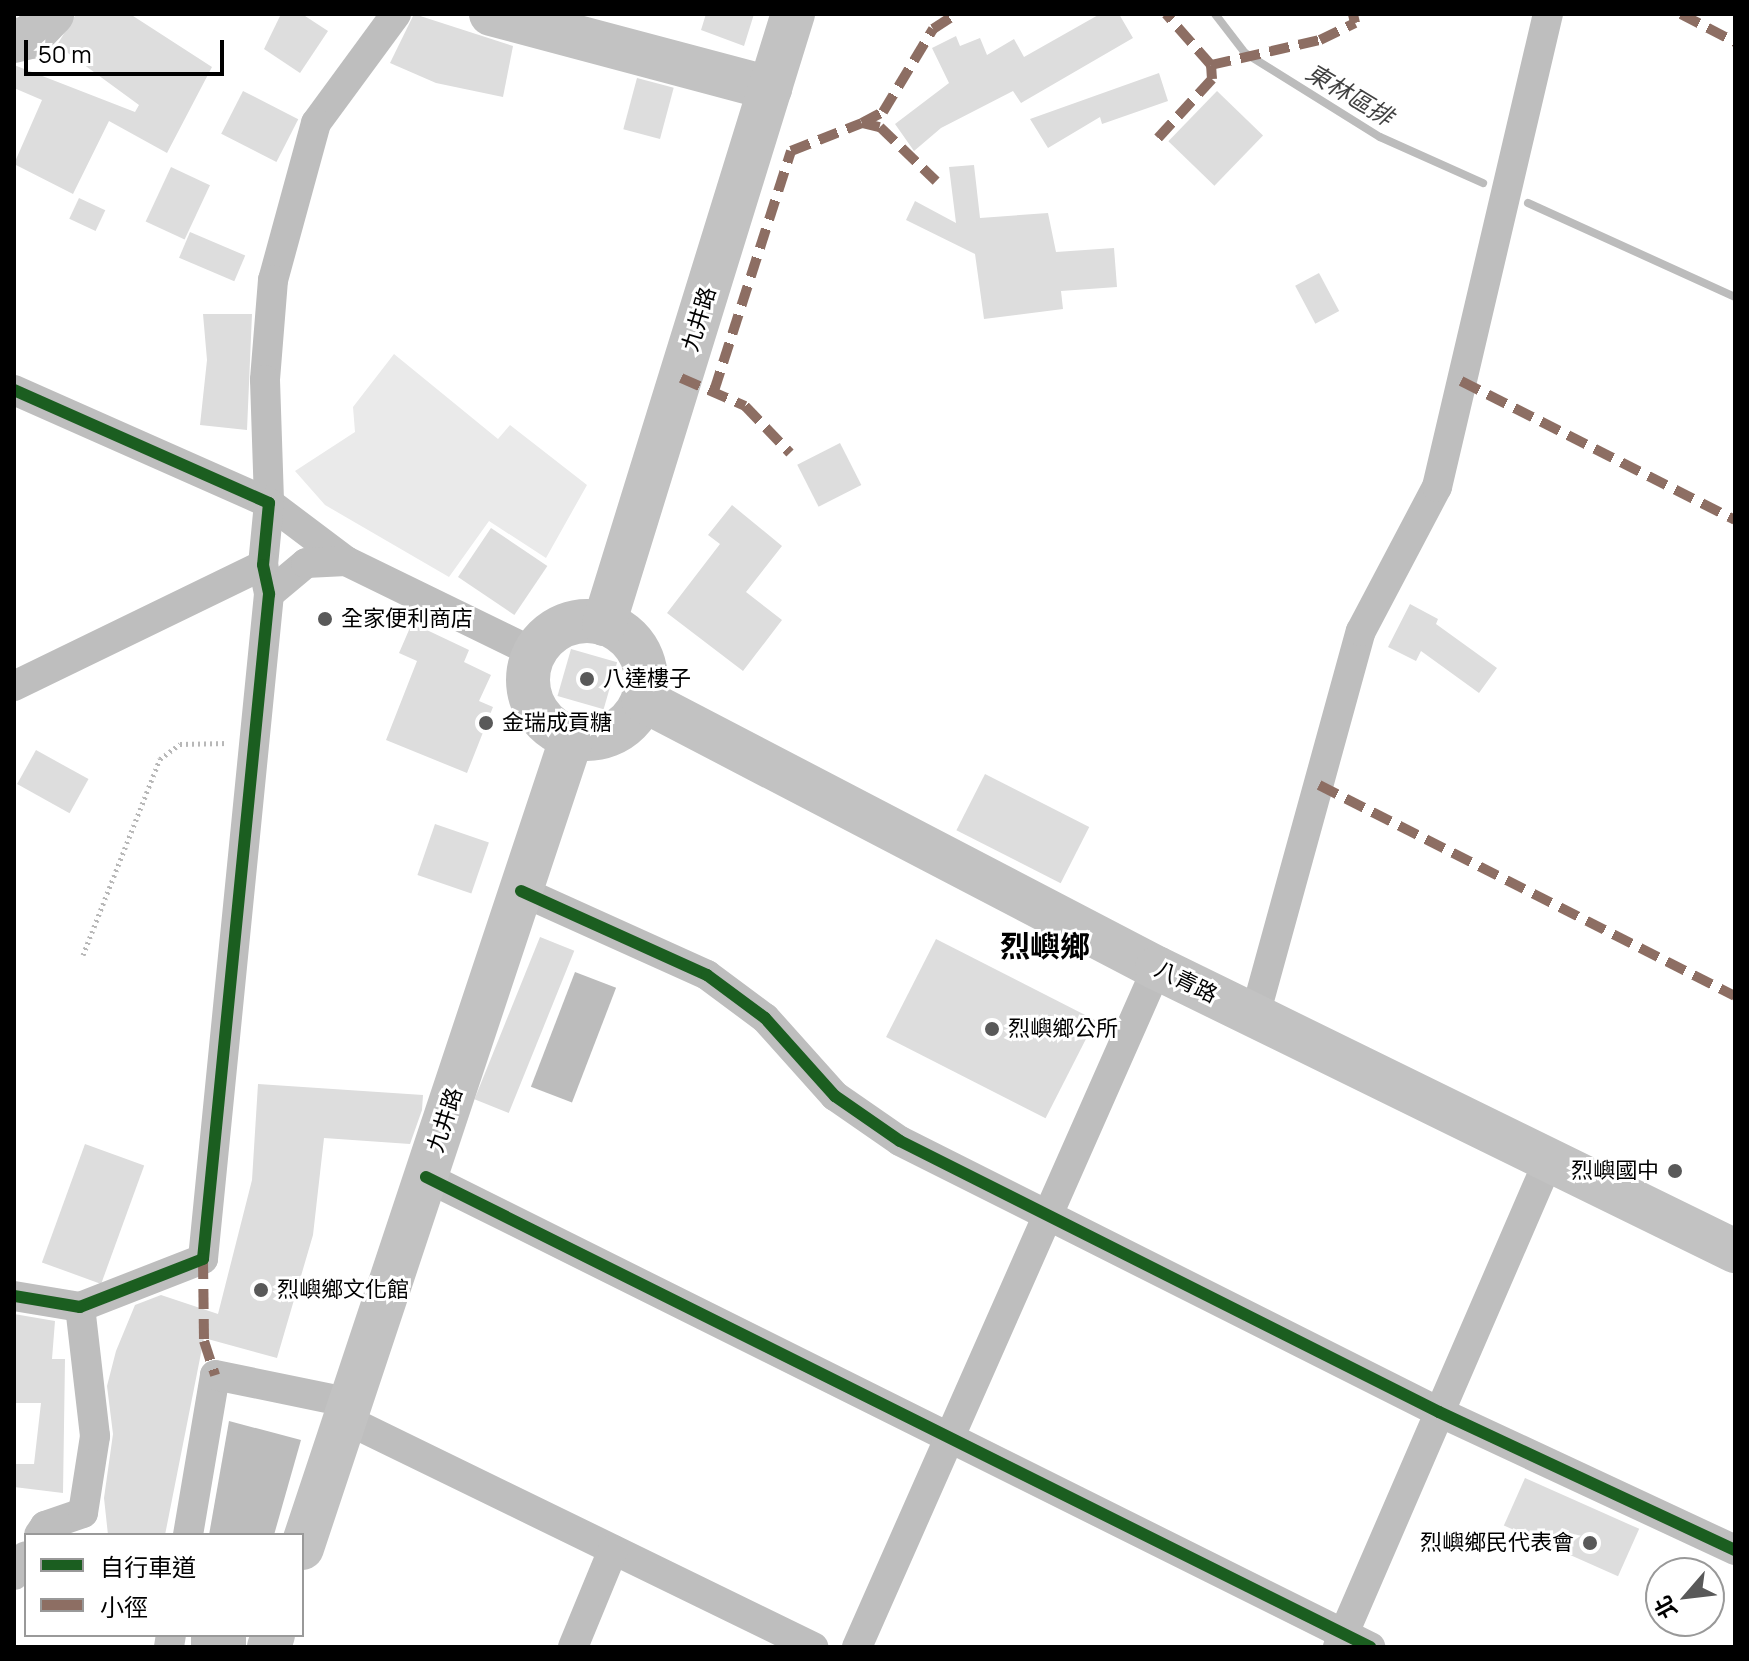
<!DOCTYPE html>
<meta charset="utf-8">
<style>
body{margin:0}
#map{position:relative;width:1749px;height:1661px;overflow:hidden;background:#fff;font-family:Manrope,"Noto Sans TC",sans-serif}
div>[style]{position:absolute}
.green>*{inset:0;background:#eaeaea}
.water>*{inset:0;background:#bcbcbc;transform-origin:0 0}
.stream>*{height:8px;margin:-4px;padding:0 4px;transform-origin:4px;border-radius:4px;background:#bcbcbc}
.building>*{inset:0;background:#ddd;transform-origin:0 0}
.path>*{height:5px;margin-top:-2.5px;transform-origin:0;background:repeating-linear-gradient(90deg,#b8b8b8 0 2px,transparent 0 6px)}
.street>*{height:30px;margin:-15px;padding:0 15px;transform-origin:15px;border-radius:15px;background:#bebebe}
.secondary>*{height:44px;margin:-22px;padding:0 22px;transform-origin:22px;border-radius:22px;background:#c2c2c2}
.secondary>.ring{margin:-22px;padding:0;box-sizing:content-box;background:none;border:44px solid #c2c2c2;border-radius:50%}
.quiet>*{height:10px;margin-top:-5px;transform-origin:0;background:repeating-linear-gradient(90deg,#8d6e63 0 20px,transparent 0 30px)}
.cycleway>*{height:12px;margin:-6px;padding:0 6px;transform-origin:6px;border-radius:6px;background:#1b5e20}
.dots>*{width:22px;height:22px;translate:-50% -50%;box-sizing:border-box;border:4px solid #fff;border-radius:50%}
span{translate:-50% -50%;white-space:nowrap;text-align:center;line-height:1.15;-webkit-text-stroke:6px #fff;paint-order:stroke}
.street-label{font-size:22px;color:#000}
.poi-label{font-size:22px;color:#000}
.left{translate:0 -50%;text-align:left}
.right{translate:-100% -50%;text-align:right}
.water-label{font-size:24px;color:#414141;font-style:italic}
.district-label{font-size:30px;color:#000;font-weight:700}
.frame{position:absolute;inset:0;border:16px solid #000;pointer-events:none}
.legend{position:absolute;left:24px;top:1533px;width:280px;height:104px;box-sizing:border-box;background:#fff;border:2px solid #999;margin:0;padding:10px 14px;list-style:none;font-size:24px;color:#000}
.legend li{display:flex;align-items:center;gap:16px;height:40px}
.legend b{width:40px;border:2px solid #999}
.north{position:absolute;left:1645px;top:1557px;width:80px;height:80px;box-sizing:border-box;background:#fff;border:2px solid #999;border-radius:50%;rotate:242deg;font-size:22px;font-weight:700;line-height:32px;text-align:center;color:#000}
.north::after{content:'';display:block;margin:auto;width:28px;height:36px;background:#595959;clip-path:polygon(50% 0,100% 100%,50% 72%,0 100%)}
.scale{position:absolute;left:24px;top:40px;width:200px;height:36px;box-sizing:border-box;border:4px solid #000;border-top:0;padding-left:10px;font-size:24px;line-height:28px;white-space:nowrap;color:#000;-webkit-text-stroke:6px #fff;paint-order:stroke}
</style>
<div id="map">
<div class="green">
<i style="clip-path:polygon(394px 354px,498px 439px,510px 425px,587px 485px,546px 558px,489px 521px,449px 577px,325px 505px,295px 471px,355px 432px,353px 407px)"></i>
</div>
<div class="water">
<i style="left:575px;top:972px;width:44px;height:123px;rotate:21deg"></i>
<i style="clip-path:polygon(229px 1421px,301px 1440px,274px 1535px,209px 1535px)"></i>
<i style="left:191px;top:1635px;width:55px;height:12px"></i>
</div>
<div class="stream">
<i style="left:1215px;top:14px;width:49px;rotate:52.4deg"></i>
<i style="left:1245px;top:53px;width:159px;rotate:31.9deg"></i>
<i style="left:1380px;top:137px;width:113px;rotate:24.1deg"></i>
<i style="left:1528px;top:203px;width:227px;rotate:24.4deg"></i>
</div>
<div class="building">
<i style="clip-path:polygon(76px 14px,130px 14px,212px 67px,167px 153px,109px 121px,73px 194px,14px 164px,42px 100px,14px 88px,14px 65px,135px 112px,139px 105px,57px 45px)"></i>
<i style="clip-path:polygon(281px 14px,302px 14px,328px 31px,300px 73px,264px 49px)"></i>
<i style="clip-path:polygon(414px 14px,513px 46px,503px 97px,436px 83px,390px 63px)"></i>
<i style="clip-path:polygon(706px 14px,754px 14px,744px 46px,701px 30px)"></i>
<i style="clip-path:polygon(1100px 14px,1119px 14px,1133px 38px,1021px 103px,1013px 91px,941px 128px,914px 151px,895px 124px,949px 83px,932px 48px,956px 36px,960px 46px,980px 38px,987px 55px,1014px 39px,1024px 57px)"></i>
<i style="clip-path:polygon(1159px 73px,1168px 101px,1102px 124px,1100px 117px,1048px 148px,1030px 119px)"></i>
<i style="left:637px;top:78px;width:38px;height:53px;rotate:15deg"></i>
<i style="left:243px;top:91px;width:62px;height:48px;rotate:27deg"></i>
<i style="left:1217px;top:91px;width:64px;height:70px;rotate:44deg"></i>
<i style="clip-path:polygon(974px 165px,980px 218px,1048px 213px,1056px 252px,1114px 248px,1117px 287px,1061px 291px,1063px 309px,984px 319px,975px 254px,906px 220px,915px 201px,956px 223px,949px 167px)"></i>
<i style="left:171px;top:167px;width:43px;height:60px;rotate:25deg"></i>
<i style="left:79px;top:198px;width:29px;height:23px;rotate:25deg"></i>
<i style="left:190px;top:232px;width:60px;height:28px;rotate:23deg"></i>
<i style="left:1319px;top:273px;width:43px;height:27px;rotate:62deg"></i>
<i style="clip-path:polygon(203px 314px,252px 314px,247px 430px,200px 425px,207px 360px)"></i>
<i style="left:840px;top:443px;width:47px;height:48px;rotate:63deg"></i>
<i style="clip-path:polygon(732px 505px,782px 546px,746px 592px,782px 620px,743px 671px,667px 613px,720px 544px,708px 535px)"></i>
<i style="left:491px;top:528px;width:68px;height:59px;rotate:34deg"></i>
<i style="clip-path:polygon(1410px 604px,1438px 619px,1436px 624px,1497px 668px,1479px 693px,1421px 651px,1416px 661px,1388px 647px)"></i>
<i style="clip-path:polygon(412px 623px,469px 650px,464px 662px,491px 675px,479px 701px,493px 707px,467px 773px,386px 740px,417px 661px,399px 653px)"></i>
<i style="left:571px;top:649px;width:48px;height:49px;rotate:16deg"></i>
<i style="left:36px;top:750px;width:60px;height:39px;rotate:29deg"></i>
<i style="left:985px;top:774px;width:117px;height:63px;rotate:27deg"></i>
<i style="left:435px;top:824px;width:57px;height:54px;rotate:19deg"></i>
<i style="left:540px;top:937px;width:37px;height:175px;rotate:22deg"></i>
<i style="left:936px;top:939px;width:179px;height:110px;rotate:27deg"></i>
<i style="clip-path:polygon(258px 1084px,423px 1095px,422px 1110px,410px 1144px,324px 1138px,313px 1235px,277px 1358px,204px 1338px,165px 1535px,108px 1535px,104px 1498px,113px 1434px,107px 1386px,116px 1351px,135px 1305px,161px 1295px,218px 1314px,252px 1180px)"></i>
<i style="left:85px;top:1144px;width:63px;height:126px;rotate:20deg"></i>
<i style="clip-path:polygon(14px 1314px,55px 1321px,52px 1359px,65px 1359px,63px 1493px,14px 1487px,14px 1464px,34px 1464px,41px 1403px,14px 1403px)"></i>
<i style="left:1525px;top:1478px;width:125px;height:52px;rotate:24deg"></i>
</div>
<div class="path">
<i style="left:83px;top:955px;width:211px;rotate:-68.6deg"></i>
<i style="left:160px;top:759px;width:25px;rotate:-37deg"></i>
<i style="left:180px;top:744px;width:48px;rotate:-1.2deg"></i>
</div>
<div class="street">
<i style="left:396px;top:14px;width:135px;rotate:126.3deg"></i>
<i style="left:316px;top:123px;width:163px;rotate:105.3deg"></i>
<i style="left:273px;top:280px;width:100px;rotate:94.6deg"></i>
<i style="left:265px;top:380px;width:123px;rotate:88.1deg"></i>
<i style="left:269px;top:503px;width:96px;rotate:37deg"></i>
<i style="left:346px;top:561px;width:210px;rotate:26deg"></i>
<i style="left:14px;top:390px;width:279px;rotate:23.9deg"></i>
<i style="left:269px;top:503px;width:62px;rotate:95.5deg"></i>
<i style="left:263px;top:565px;width:30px;rotate:78deg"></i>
<i style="left:269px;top:594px;width:668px;rotate:95.67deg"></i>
<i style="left:203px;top:1259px;width:132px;rotate:158.7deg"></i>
<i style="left:80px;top:1307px;width:67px;rotate:-170.5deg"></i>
<i style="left:269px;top:594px;width:48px;rotate:-40deg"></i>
<i style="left:306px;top:563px;width:40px;rotate:-2.9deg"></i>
<i style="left:14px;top:686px;width:277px;rotate:-25.9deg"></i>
<i style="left:521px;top:891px;width:204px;rotate:24.3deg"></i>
<i style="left:707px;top:975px;width:72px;rotate:36.6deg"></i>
<i style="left:765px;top:1018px;width:105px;rotate:48.1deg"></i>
<i style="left:835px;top:1096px;width:79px;rotate:34.7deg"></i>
<i style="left:900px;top:1141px;width:603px;rotate:26.69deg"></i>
<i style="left:1439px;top:1412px;width:327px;rotate:25deg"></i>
<i style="left:1255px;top:1015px;width:398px;rotate:-74.6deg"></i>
<i style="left:1361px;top:631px;width:163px;rotate:-62.2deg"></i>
<i style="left:1437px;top:487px;width:486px;rotate:-76.8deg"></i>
<i style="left:426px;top:1177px;width:1055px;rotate:26.47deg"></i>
<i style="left:345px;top:1419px;width:521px;rotate:25.97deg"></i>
<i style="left:39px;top:1535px;width:11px;rotate:-56deg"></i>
<i style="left:45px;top:1526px;width:40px;rotate:-18.9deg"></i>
<i style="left:83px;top:1513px;width:78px;rotate:-81.1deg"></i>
<i style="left:95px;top:1436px;width:130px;rotate:-96.6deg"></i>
<i style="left:188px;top:1535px;width:162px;rotate:-80.4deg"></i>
<i style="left:215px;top:1375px;width:139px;rotate:11.6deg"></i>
<i style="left:14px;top:1575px;width:22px;rotate:-58deg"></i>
<i style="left:169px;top:1647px;width:12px;rotate:-81deg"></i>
<i style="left:573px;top:1647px;width:105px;rotate:-67.6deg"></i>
<i style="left:857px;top:1647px;width:742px;rotate:-66.16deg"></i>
<i style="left:1338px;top:1647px;width:534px;rotate:-66.6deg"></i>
</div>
<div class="secondary">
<i style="left:491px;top:14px;width:289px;rotate:14.9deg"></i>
<i style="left:14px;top:41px;width:16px;rotate:-14deg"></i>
<i style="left:30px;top:37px;width:32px;rotate:-46deg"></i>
<i class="ring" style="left:528px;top:621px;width:74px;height:74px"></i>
<i style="left:604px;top:624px;width:639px;rotate:-72.79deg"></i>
<i style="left:643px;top:700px;width:580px;rotate:27.54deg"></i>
<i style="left:1157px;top:968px;width:644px;rotate:26.09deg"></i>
<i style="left:302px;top:1548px;width:855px;rotate:-71.59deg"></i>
<i style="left:269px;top:1647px;width:13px;rotate:-72deg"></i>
</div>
<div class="quiet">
<i style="left:1681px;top:14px;width:61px;rotate:27.4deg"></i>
<i style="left:1211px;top:65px;width:112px;rotate:-12.9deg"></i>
<i style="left:1320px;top:40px;width:39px;rotate:-26deg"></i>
<i style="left:1355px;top:23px;width:9px;rotate:-103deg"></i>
<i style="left:862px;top:123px;width:24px;rotate:-28deg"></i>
<i style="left:883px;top:112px;width:97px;rotate:-58.9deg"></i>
<i style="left:933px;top:29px;width:27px;rotate:-33deg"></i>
<i style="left:1158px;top:138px;width:80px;rotate:-47.5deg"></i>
<i style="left:1212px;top:79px;width:14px;rotate:-94deg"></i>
<i style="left:1211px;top:65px;width:68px;rotate:-131.4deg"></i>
<i style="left:681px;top:378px;width:70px;rotate:23.6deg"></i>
<i style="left:745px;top:406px;width:65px;rotate:46.2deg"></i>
<i style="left:1461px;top:381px;width:307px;rotate:26.9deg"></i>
<i style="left:714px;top:391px;width:252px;rotate:-72.2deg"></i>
<i style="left:791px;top:151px;width:76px;rotate:-21.5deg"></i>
<i style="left:862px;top:123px;width:18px;rotate:13deg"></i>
<i style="left:880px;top:127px;width:78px;rotate:44deg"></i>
<i style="left:1319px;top:785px;width:466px;rotate:26.9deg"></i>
<i style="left:203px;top:1259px;width:82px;rotate:89.3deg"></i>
<i style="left:204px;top:1341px;width:36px;rotate:72deg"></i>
</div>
<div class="cycleway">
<i style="left:14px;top:390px;width:279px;rotate:23.9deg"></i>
<i style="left:269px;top:503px;width:62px;rotate:95.5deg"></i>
<i style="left:263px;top:565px;width:30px;rotate:78deg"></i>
<i style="left:269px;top:594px;width:668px;rotate:95.67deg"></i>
<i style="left:203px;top:1259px;width:132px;rotate:158.7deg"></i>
<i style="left:80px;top:1307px;width:67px;rotate:-170.5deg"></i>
<i style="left:521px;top:891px;width:204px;rotate:24.3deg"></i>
<i style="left:707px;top:975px;width:72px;rotate:36.6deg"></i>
<i style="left:765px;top:1018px;width:105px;rotate:48.1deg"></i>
<i style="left:835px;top:1096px;width:79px;rotate:34.7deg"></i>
<i style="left:900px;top:1141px;width:603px;rotate:26.69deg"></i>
<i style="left:1439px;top:1412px;width:327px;rotate:25deg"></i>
<i style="left:426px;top:1177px;width:1055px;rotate:26.47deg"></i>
</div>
<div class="dots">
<i style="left:325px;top:619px;background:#595959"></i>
<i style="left:587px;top:679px;background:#595959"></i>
<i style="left:486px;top:723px;background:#595959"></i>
<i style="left:992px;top:1029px;background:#595959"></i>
<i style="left:1675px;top:1171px;background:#595959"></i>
<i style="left:261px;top:1290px;background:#595959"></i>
<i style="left:1590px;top:1543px;background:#595959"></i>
</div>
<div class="street-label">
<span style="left:699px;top:319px;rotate:-73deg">九井路</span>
<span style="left:1186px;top:982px;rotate:26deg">八青路</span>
<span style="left:445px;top:1120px;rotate:-72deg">九井路</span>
</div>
<div class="poi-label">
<span class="left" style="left:341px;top:619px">全家便利商店</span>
<span class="left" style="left:603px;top:679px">八達樓子</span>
<span class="left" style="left:502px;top:723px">金瑞成貢糖</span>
<span class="left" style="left:1008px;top:1029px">烈嶼鄉公所</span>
<span class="right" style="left:1659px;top:1171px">烈嶼國中</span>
<span class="left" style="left:277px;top:1290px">烈嶼鄉文化館</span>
<span class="right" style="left:1574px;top:1543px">烈嶼鄉民代表會</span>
</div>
<div class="water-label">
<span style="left:1350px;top:94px;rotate:31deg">東林區排</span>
</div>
<div class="district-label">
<span style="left:1045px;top:946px">烈嶼鄉</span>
</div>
<div class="frame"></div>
<ul class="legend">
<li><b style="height:10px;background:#1b5e20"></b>自行車道</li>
<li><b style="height:10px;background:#8d6e63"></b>小徑</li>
</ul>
<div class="north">北</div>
<div class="scale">50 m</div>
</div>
